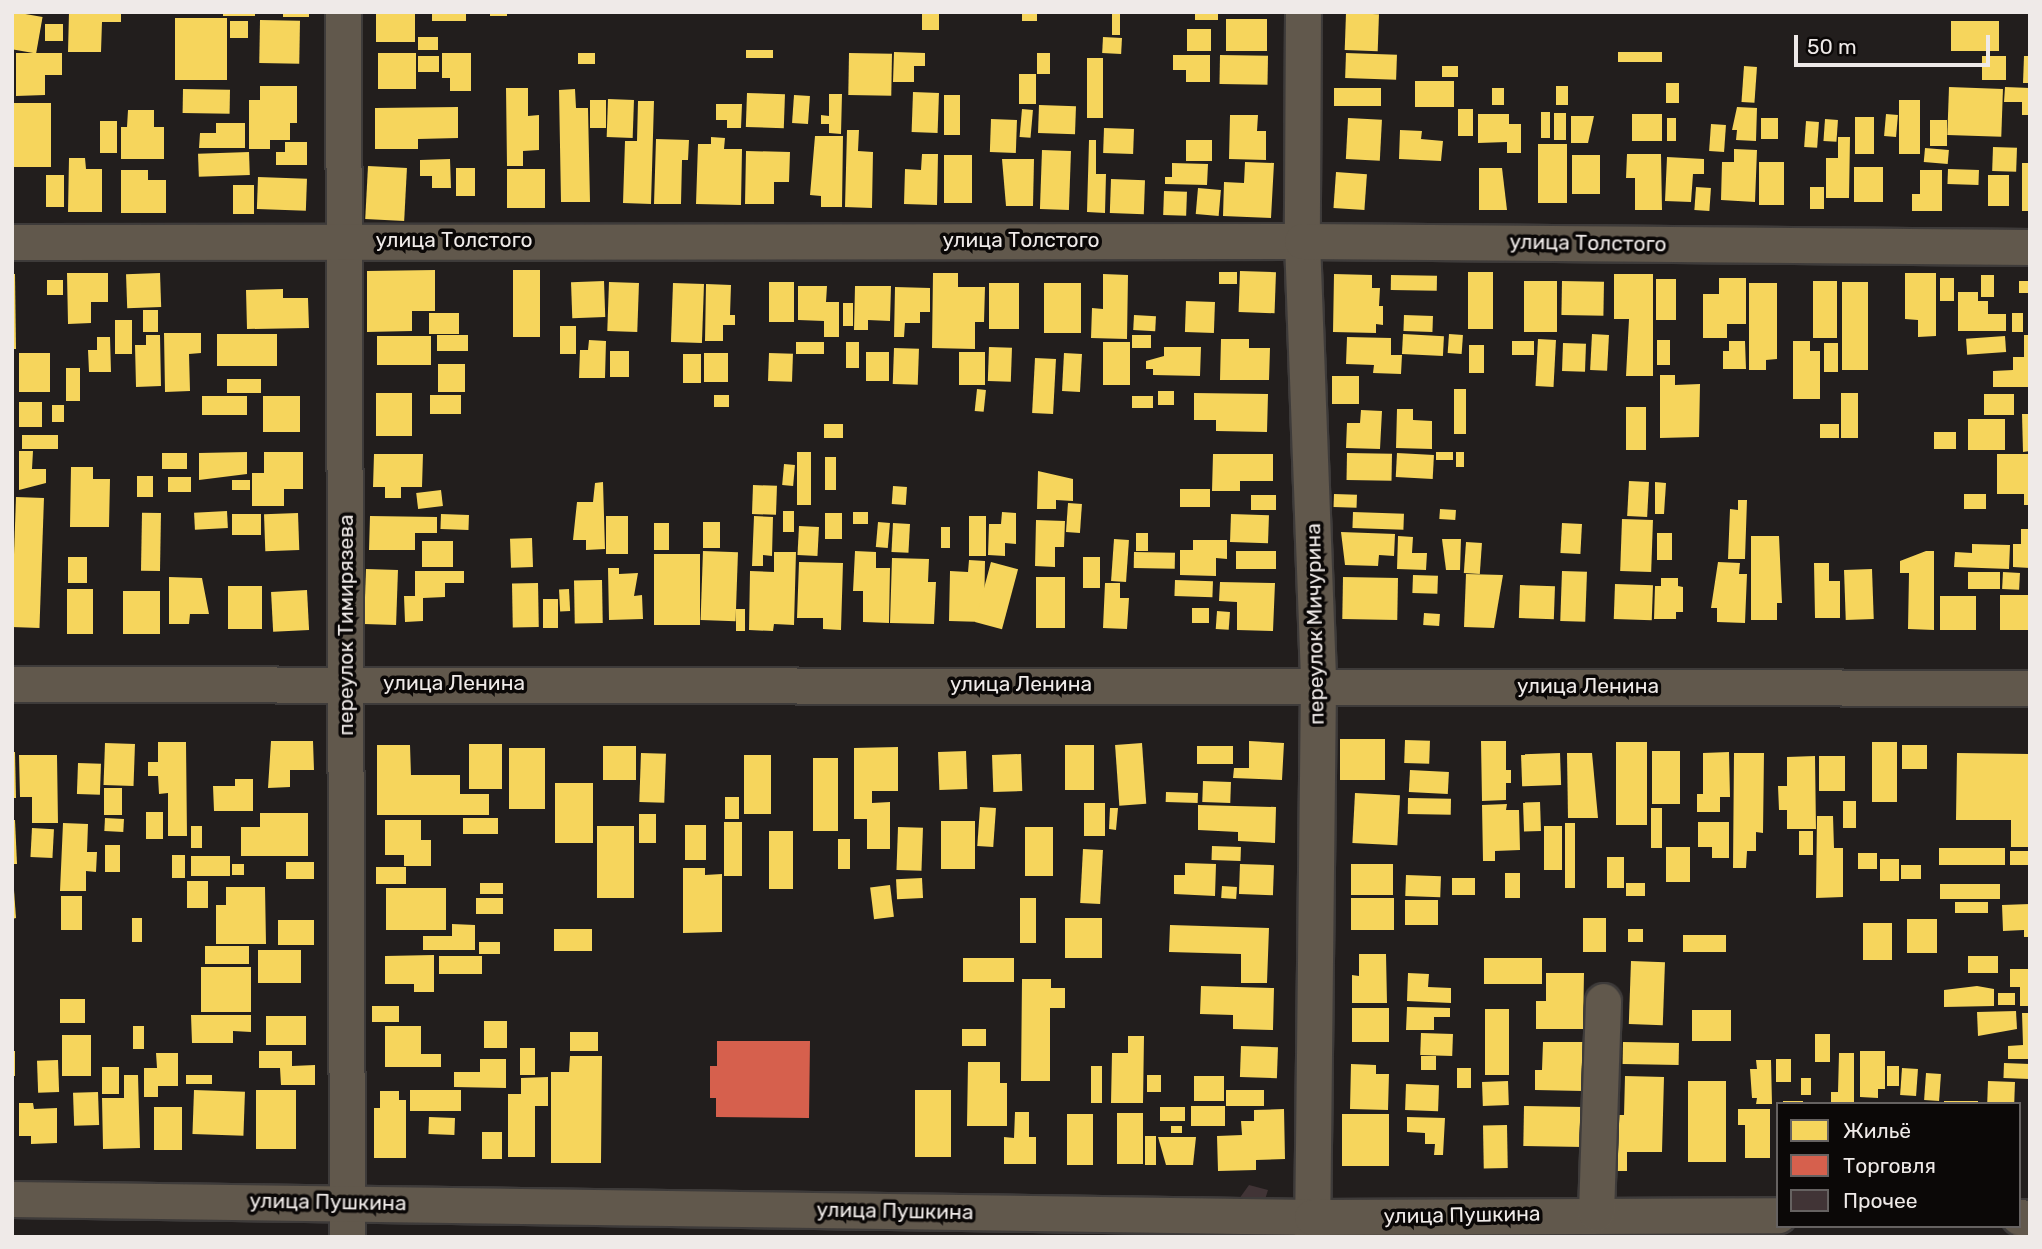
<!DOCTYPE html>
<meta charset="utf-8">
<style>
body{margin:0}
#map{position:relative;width:2042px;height:1249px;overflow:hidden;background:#221e1d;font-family:Rubik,sans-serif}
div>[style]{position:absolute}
.homes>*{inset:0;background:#f6d55c;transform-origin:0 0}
.shops>*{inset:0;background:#d6604d}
.building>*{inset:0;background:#413436}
.roads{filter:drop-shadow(2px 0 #3e3b3a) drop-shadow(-2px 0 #3e3b3a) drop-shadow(0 2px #3e3b3a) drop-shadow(0 -2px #3e3b3a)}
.minor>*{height:35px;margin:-17.5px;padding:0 17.5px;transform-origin:17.5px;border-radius:17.5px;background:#61584c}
span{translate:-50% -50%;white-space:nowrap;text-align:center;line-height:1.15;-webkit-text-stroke:7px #0b0807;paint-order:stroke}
.street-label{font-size:21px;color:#efeae8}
.frame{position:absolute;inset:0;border:14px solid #efeae8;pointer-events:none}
.legend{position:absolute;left:1776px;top:1102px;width:245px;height:126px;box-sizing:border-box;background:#0b0807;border:2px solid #666261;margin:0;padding:9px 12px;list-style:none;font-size:21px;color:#efeae8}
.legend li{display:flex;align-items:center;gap:14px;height:35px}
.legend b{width:35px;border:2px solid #666261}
.scale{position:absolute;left:1794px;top:35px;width:196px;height:32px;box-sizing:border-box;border:4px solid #efeae8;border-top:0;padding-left:9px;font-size:21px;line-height:24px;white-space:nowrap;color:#efeae8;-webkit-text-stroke:5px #0b0807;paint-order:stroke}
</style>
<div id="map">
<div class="homes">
<i style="left:14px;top:12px;width:29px;height:37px;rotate:10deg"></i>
<i style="clip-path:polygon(69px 12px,121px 12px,121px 22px,102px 22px,101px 52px,68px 52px)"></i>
<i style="left:223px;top:12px;width:32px;height:4px"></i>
<i style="left:283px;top:12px;width:26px;height:5px"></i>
<i style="left:376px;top:12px;width:39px;height:30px"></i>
<i style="left:432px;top:12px;width:34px;height:9px"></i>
<i style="left:490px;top:12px;width:17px;height:4px"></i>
<i style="left:922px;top:12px;width:17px;height:18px"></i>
<i style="left:1022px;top:12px;width:15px;height:9px"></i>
<i style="left:1112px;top:12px;width:8px;height:23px"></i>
<i style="left:1195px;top:12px;width:23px;height:8px"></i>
<i style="left:1346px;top:13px;width:33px;height:37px;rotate:2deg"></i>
<i style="left:175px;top:18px;width:52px;height:62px"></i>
<i style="left:1226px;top:19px;width:41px;height:32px"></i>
<i style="left:260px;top:20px;width:40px;height:43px;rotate:1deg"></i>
<i style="left:230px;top:21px;width:18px;height:17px"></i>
<i style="left:1951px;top:21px;width:48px;height:30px"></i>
<i style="left:45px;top:24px;width:18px;height:17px"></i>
<i style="left:1187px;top:29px;width:24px;height:22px"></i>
<i style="left:418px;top:37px;width:20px;height:13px"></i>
<i style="left:1103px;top:37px;width:19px;height:16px;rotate:3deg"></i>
<i style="left:746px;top:50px;width:27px;height:8px"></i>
<i style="clip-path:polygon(894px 52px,925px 53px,925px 66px,914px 66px,914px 82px,893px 82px)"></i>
<i style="left:1618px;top:52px;width:44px;height:10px"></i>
<i style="clip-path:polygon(16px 53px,62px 53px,62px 75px,45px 75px,45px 95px,16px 96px)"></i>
<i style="left:378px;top:53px;width:38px;height:36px"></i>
<i style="clip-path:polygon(442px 53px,471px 53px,471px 91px,450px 91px,450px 78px,442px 78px)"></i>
<i style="left:578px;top:53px;width:17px;height:11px"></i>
<i style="left:849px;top:53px;width:43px;height:42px;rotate:1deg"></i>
<i style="left:1037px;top:53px;width:13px;height:21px"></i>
<i style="left:1346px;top:53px;width:51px;height:25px;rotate:2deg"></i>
<i style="clip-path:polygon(1173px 55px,1210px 55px,1210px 82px,1186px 82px,1186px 70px,1173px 70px)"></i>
<i style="left:1220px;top:55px;width:48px;height:29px;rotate:1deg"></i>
<i style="left:418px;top:56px;width:21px;height:16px"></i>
<i style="left:1982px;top:56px;width:24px;height:24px"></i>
<i style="clip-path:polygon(2024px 56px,2030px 56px,2030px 83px,2023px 83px)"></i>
<i style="left:1087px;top:58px;width:16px;height:60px"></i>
<i style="left:1442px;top:66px;width:16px;height:11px"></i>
<i style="left:1744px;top:66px;width:13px;height:36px;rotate:4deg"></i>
<i style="left:1019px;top:74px;width:17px;height:30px"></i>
<i style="left:1415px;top:81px;width:39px;height:26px"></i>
<i style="left:1666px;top:83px;width:13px;height:20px"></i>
<i style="clip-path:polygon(260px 86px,297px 86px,297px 123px,290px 123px,290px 140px,270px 140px,270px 149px,249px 149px,249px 100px,260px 100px)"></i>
<i style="left:1556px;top:86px;width:12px;height:19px"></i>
<i style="left:1949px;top:87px;width:54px;height:48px;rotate:2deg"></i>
<i style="clip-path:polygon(2005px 87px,2030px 88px,2030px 115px,2022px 115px,2022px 102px,2004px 102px)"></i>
<i style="clip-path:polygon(506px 88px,528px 88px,528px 116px,539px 115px,539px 150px,523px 151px,523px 166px,507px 166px)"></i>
<i style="left:1334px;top:88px;width:47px;height:18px"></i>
<i style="left:1504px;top:88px;width:17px;height:12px;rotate:90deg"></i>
<i style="left:183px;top:89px;width:47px;height:24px;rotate:1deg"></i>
<i style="clip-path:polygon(575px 89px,576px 108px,588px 108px,590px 202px,561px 202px,559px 90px)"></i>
<i style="left:913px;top:92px;width:26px;height:40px;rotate:2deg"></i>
<i style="left:747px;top:93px;width:38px;height:34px;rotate:2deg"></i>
<i style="clip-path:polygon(829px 94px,842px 94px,841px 134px,829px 133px,829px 124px,821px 124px,821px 115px,829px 116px)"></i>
<i style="left:794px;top:95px;width:16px;height:28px;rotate:4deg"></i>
<i style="left:944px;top:95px;width:16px;height:40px"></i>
<i style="left:608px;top:99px;width:26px;height:38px;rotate:2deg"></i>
<i style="left:590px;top:100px;width:16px;height:28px"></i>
<i style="left:1899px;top:100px;width:21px;height:54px"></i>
<i style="clip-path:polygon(638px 101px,654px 101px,651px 204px,623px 203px,625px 141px,637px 141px)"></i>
<i style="left:13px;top:103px;width:38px;height:64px"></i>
<i style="clip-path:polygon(716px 104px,742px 104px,741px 128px,727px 128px,727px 120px,716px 120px)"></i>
<i style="left:1039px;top:105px;width:37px;height:28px;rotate:2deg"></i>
<i style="clip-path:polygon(458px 107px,458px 138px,418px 139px,418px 149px,375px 149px,375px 108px)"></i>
<i style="clip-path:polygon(1737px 107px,1757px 108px,1756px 141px,1736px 140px,1737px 130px,1732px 130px)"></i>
<i style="left:1022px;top:109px;width:11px;height:28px;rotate:5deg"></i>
<i style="left:1458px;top:109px;width:15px;height:27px"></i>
<i style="clip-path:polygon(128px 110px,154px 110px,154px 127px,164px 127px,164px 159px,121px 159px,121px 127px,127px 127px)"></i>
<i style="left:1541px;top:112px;width:9px;height:26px"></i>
<i style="left:1554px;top:113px;width:12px;height:27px"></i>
<i style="clip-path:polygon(1478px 114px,1509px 114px,1509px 124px,1521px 124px,1521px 153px,1507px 153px,1507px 142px,1478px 143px)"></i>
<i style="left:1632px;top:114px;width:30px;height:27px"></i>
<i style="left:1886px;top:114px;width:12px;height:22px;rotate:5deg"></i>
<i style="clip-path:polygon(1230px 115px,1258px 115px,1257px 131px,1266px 131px,1266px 160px,1229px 159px)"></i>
<i style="clip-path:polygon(1571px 116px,1594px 116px,1588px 143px,1571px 143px)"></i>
<i style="left:1855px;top:117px;width:19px;height:37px"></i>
<i style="left:1348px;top:118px;width:34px;height:41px;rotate:3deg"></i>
<i style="left:1667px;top:118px;width:9px;height:23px"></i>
<i style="left:1761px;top:118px;width:17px;height:21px"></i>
<i style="left:991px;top:119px;width:26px;height:33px;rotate:2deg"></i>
<i style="left:1825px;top:119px;width:13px;height:22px;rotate:4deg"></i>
<i style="left:1930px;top:120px;width:17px;height:26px"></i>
<i style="left:100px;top:121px;width:17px;height:32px"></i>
<i style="left:1806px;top:121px;width:13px;height:26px;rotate:4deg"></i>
<i style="clip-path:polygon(216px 123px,245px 123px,245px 148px,199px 148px,200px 133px,216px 133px)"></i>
<i style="left:1711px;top:124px;width:15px;height:27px;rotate:4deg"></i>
<i style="left:1104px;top:128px;width:30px;height:25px;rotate:2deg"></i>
<i style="clip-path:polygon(847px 130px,859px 130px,858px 151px,873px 152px,872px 208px,845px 207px)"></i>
<i style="clip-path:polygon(1400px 130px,1422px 131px,1421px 139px,1443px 141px,1441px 161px,1399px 159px)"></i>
<i style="clip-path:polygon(815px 136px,843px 136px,842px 207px,821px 207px,821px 196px,810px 195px)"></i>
<i style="clip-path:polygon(711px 137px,725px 138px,724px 149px,742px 149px,741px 205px,696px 204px,698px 144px,711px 144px)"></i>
<i style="clip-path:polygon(1838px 137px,1850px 137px,1849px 198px,1826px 198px,1826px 158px,1838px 158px)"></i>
<i style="clip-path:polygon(656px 139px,689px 140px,688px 160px,682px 160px,681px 204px,654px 204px)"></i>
<i style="clip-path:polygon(1089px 140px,1096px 140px,1096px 174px,1106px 174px,1105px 213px,1087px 212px)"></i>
<i style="left:1186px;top:140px;width:26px;height:21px"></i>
<i style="clip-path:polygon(285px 142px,307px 142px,307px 165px,276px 165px,276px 152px,285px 152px)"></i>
<i style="left:1538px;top:144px;width:29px;height:59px"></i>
<i style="left:1993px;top:147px;width:24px;height:24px;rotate:2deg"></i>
<i style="left:1925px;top:148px;width:24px;height:14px;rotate:5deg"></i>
<i style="clip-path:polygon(1734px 149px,1757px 150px,1755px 202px,1721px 200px,1722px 162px,1734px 162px)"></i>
<i style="left:1042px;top:150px;width:29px;height:59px;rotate:2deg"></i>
<i style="clip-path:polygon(746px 151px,790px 152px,789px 182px,774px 182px,774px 204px,745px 204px)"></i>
<i style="left:249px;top:152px;width:23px;height:51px;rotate:88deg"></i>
<i style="clip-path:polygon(922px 154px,938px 154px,937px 205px,904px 204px,905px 169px,921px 170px)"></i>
<i style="clip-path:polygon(1627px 154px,1661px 154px,1662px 210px,1635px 210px,1635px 178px,1626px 178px)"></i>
<i style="left:944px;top:155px;width:28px;height:48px"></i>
<i style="left:1572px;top:155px;width:28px;height:39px"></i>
<i style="clip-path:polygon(1667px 157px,1704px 159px,1704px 174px,1693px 174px,1691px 202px,1665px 201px)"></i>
<i style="clip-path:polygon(69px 158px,85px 158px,86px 169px,102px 169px,102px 212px,68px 212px)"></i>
<i style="clip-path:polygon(450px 159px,451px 188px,432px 188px,432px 176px,420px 176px,420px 160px)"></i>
<i style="clip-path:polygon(1002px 159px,1034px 159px,1033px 206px,1006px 206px)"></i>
<i style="clip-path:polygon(1245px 162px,1274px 163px,1271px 218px,1223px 216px,1224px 182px,1244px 183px)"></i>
<i style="left:1759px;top:162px;width:25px;height:43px"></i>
<i style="clip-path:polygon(1172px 163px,1208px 164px,1207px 185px,1165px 184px,1165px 177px,1172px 177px)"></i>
<i style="left:2022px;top:163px;width:8px;height:48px"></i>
<i style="left:368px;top:166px;width:39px;height:53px;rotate:3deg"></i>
<i style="left:1854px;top:167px;width:29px;height:35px"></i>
<i style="left:456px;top:168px;width:19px;height:28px"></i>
<i style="clip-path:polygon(1479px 168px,1502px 168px,1507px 210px,1479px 210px)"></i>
<i style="left:507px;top:169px;width:38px;height:39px"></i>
<i style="left:1948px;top:169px;width:31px;height:15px;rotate:2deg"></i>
<i style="clip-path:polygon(121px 170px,148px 170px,148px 180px,166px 180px,166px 213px,121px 213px)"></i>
<i style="clip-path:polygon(1920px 170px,1942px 170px,1942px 211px,1912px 211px,1912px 194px,1920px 194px)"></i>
<i style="left:1336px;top:172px;width:31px;height:36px;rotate:4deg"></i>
<i style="left:46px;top:175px;width:18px;height:32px"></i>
<i style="left:1988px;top:175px;width:21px;height:31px"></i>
<i style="left:258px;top:177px;width:49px;height:32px;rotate:2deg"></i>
<i style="left:1111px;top:179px;width:34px;height:34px;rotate:2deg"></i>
<i style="left:254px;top:185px;width:29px;height:21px;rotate:90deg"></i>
<i style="left:1696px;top:187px;width:15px;height:23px;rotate:4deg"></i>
<i style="left:1810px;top:187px;width:14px;height:22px"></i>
<i style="left:1198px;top:188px;width:23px;height:26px;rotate:5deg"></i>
<i style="left:1164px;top:191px;width:23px;height:24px;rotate:2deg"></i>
<i style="clip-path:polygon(435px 270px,435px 311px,412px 311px,412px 331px,367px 332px,367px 271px)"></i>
<i style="left:540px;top:270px;width:67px;height:27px;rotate:90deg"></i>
<i style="left:1240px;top:271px;width:36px;height:41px;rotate:2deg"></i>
<i style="left:1219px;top:272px;width:18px;height:12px"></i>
<i style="left:1468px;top:272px;width:25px;height:57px"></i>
<i style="clip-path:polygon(67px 273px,108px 273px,108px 302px,91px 302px,91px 323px,68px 324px)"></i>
<i style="left:160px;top:273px;width:34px;height:34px;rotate:88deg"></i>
<i style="clip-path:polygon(933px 273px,958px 273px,958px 287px,985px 287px,984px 322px,975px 322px,975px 349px,932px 348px)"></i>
<i style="clip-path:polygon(1905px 273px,1936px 273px,1936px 336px,1918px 337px,1918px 320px,1905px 319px)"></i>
<i style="clip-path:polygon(12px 274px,15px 274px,16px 349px,12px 349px)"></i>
<i style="clip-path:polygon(1103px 274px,1128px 275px,1127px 339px,1091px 338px,1092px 308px,1103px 309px)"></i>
<i style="clip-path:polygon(1334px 274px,1372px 275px,1372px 288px,1380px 288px,1379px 306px,1383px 306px,1383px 325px,1376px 324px,1376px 333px,1333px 332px)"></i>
<i style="clip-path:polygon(1614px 274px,1653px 274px,1653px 376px,1626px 376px,1629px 319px,1614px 319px)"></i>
<i style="left:1391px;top:275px;width:46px;height:15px;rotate:1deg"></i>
<i style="left:1981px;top:275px;width:13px;height:22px"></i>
<i style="clip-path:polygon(1719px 278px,1746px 278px,1746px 324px,1727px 324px,1727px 338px,1703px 338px,1703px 294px,1719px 294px)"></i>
<i style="left:1940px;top:278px;width:14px;height:23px"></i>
<i style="left:1676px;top:279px;width:41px;height:20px;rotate:90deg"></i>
<i style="left:47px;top:280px;width:16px;height:15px"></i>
<i style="left:604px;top:281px;width:36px;height:33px;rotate:88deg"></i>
<i style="left:1524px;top:281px;width:33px;height:51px"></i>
<i style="left:1562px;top:281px;width:42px;height:34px;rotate:1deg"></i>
<i style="left:1813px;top:281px;width:24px;height:57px"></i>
<i style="left:2019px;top:281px;width:11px;height:12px"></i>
<i style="left:609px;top:282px;width:30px;height:49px;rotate:2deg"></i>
<i style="left:769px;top:282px;width:25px;height:40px"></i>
<i style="left:1842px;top:282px;width:26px;height:88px"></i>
<i style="left:673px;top:283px;width:31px;height:59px;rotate:2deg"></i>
<i style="left:989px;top:283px;width:30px;height:46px"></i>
<i style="left:1044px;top:283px;width:37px;height:50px"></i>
<i style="clip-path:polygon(1749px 283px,1777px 283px,1777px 359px,1766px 360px,1766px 370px,1749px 370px)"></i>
<i style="clip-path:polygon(706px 284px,731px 285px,730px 315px,735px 315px,735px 325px,723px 325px,723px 341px,705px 341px)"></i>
<i style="clip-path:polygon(798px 286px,827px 286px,826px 302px,839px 302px,839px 337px,824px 337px,824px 321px,798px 320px)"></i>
<i style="clip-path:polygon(855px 286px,891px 286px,890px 321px,868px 320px,868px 330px,854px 330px)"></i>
<i style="clip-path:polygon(895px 287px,930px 288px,930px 312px,920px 312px,920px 323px,905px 323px,904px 337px,894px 337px)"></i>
<i style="clip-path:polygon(283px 289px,283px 298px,308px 298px,309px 328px,247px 329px,246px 290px)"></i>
<i style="clip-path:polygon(1958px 292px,1978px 292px,1978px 301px,1988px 301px,1988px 314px,2006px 314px,2006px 331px,1958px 331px)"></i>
<i style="left:1186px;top:301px;width:29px;height:31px;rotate:2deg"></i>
<i style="left:843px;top:303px;width:10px;height:23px"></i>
<i style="left:143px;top:310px;width:15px;height:22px"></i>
<i style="left:429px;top:313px;width:30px;height:21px"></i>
<i style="left:2012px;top:313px;width:11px;height:19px"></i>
<i style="left:1134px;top:315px;width:22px;height:15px;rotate:3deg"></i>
<i style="left:1404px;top:315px;width:29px;height:16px;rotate:2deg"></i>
<i style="left:115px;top:320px;width:17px;height:34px"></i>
<i style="left:560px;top:326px;width:16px;height:28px"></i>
<i style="clip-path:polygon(164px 333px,201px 333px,201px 353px,189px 354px,190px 391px,165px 392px)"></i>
<i style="left:217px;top:334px;width:60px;height:32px"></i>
<i style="left:1403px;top:334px;width:41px;height:20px;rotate:3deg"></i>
<i style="left:1449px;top:334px;width:14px;height:19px;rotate:4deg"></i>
<i style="left:1592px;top:334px;width:17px;height:36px;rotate:3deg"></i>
<i style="clip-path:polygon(146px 335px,160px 335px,161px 386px,136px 387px,135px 345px,146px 345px)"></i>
<i style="left:468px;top:335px;width:16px;height:31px;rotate:90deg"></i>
<i style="left:1132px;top:335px;width:19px;height:13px"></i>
<i style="clip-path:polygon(2024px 335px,2030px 335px,2029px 387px,1993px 387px,1993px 371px,2013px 370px,2013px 357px,2024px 357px)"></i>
<i style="left:431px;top:336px;width:29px;height:54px;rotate:90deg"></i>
<i style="left:2005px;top:336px;width:16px;height:39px;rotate:86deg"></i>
<i style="clip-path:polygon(97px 337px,110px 337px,111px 372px,89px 372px,88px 350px,97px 350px)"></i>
<i style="clip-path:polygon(1347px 337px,1391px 338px,1391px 355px,1402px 355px,1401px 374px,1373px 373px,1374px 365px,1346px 364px)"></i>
<i style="clip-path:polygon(1221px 339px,1249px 339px,1249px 348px,1270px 348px,1269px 380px,1220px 380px)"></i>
<i style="left:1538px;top:339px;width:18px;height:47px;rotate:3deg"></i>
<i style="clip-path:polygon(589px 340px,606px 341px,605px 378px,579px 378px,580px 350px,588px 350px)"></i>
<i style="left:1657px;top:340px;width:13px;height:25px"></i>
<i style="left:1512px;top:341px;width:22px;height:14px"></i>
<i style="clip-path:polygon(1729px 341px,1745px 341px,1746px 369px,1723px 369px,1723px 351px,1729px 351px)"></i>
<i style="clip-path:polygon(1793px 341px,1810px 341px,1810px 351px,1820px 351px,1820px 399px,1793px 399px)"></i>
<i style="left:796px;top:342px;width:28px;height:12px"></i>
<i style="left:846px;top:342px;width:13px;height:26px"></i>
<i style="left:1103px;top:342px;width:27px;height:43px"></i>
<i style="left:1563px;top:343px;width:23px;height:28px;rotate:2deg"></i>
<i style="left:1824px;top:343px;width:14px;height:29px"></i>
<i style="left:1469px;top:345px;width:15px;height:28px"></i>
<i style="left:989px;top:347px;width:23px;height:34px;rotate:2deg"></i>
<i style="clip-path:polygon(1164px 347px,1201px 347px,1200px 376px,1153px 375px,1153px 369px,1146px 369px,1146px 361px,1164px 356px)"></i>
<i style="left:894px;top:348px;width:25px;height:36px;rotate:2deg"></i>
<i style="left:610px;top:351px;width:19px;height:26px"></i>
<i style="left:866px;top:352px;width:23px;height:29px"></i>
<i style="left:959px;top:352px;width:26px;height:33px"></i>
<i style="left:19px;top:353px;width:31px;height:39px"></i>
<i style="left:704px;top:353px;width:24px;height:29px"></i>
<i style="left:769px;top:353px;width:24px;height:28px;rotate:2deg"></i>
<i style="left:1064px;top:353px;width:18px;height:38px;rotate:3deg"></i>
<i style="left:683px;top:354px;width:18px;height:29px"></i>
<i style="left:1035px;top:358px;width:21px;height:55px;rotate:3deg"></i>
<i style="left:465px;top:364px;width:28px;height:27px;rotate:90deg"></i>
<i style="left:66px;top:368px;width:14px;height:33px"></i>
<i style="clip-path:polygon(1660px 375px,1675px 375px,1675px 385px,1700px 384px,1699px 437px,1660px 438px)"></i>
<i style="left:1332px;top:376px;width:27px;height:28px"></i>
<i style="left:261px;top:379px;width:14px;height:34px;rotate:90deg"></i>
<i style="left:977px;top:389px;width:9px;height:22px;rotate:6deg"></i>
<i style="left:1454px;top:389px;width:12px;height:45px"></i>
<i style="left:1158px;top:391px;width:16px;height:14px"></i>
<i style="left:376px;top:393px;width:36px;height:43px"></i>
<i style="clip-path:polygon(1194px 393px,1268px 394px,1267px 432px,1216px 431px,1216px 420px,1194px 420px)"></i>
<i style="left:1841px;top:393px;width:17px;height:45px"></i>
<i style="left:2014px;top:394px;width:21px;height:30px;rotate:90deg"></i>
<i style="left:430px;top:395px;width:31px;height:19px"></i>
<i style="left:714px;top:395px;width:15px;height:12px"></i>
<i style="left:202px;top:396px;width:45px;height:19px"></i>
<i style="left:263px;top:396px;width:37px;height:36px"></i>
<i style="left:1132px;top:396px;width:21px;height:12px"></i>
<i style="left:42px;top:402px;width:25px;height:23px;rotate:90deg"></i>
<i style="left:52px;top:405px;width:12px;height:17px"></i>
<i style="left:1626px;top:407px;width:20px;height:43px"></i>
<i style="clip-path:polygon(1397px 409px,1413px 409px,1413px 420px,1432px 421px,1432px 449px,1396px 448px)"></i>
<i style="clip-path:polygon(1361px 410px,1382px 411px,1380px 449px,1346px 448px,1347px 423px,1360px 423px)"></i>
<i style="clip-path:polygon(2022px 414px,2030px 414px,2030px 451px,2023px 452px)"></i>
<i style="left:2005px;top:419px;width:31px;height:37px;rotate:90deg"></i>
<i style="left:824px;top:424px;width:19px;height:14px"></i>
<i style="left:1820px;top:424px;width:19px;height:14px"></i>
<i style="left:1956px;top:432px;width:17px;height:22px;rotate:90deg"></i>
<i style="left:58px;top:435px;width:14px;height:36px;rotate:90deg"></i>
<i style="clip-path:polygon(19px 451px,33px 451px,32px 469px,46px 469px,46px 483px,19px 490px)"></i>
<i style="clip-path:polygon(247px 452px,247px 474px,199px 480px,199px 453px)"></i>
<i style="clip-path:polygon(264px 452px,303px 452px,303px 489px,284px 489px,284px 506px,252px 506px,252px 473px,264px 473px)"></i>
<i style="left:797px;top:452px;width:14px;height:53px"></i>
<i style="left:1436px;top:452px;width:17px;height:8px"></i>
<i style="left:1456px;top:452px;width:8px;height:15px"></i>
<i style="left:162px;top:453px;width:25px;height:16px"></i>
<i style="left:1347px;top:453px;width:45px;height:27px;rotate:1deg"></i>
<i style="left:1397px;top:453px;width:37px;height:24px;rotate:3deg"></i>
<i style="clip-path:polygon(374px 454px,423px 454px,422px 487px,401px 487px,401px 498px,385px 498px,385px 487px,373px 487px)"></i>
<i style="clip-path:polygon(1213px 454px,1273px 454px,1273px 481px,1240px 481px,1240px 491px,1212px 491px)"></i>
<i style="clip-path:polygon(1997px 454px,2030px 454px,2030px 505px,2024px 505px,2024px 494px,1997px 494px)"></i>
<i style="left:825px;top:457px;width:11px;height:33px"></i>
<i style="left:784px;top:464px;width:11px;height:21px;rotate:5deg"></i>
<i style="clip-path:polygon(71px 467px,93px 467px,93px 479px,110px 479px,109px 527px,70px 527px)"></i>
<i style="clip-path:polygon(1038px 471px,1073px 479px,1073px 501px,1056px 500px,1056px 509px,1037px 509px)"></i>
<i style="left:137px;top:476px;width:16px;height:21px"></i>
<i style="left:191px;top:477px;width:15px;height:23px;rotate:90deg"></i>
<i style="left:232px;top:480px;width:18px;height:10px"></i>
<i style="left:1629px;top:481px;width:20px;height:35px;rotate:3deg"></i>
<i style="clip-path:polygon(603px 482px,605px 549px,586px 550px,586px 540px,573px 540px,577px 502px,593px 502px,595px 483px)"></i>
<i style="clip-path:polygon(1655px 482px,1666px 483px,1664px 514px,1655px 514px)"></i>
<i style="left:753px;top:485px;width:24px;height:29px;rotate:2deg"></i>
<i style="left:893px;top:486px;width:14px;height:18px;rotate:4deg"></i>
<i style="left:1180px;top:489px;width:30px;height:18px"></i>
<i style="left:441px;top:490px;width:16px;height:25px;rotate:83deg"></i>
<i style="left:1334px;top:494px;width:23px;height:13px;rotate:2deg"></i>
<i style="left:1964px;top:494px;width:22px;height:15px"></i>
<i style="left:1251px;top:495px;width:25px;height:15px"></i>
<i style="left:16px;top:497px;width:28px;height:130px;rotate:2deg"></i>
<i style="clip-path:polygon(1738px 500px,1747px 500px,1745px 559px,1728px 559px,1730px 509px,1738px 510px)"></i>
<i style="left:1068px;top:503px;width:14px;height:29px;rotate:4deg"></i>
<i style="left:1440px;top:509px;width:16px;height:10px;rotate:4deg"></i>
<i style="left:227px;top:511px;width:17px;height:33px;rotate:87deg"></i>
<i style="left:783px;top:511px;width:11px;height:21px"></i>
<i style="left:853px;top:512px;width:15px;height:12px"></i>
<i style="clip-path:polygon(1002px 512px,1016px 513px,1016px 544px,1005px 543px,1005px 556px,988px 555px,989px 524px,1001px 524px)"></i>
<i style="left:1353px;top:512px;width:51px;height:16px;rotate:2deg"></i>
<i style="left:161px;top:513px;width:58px;height:19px;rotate:91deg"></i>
<i style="left:298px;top:513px;width:37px;height:34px;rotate:88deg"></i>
<i style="left:825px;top:513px;width:17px;height:26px"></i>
<i style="left:232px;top:514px;width:29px;height:21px"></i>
<i style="left:441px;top:514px;width:28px;height:15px;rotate:2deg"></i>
<i style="left:1231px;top:514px;width:38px;height:28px;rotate:2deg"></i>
<i style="clip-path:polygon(370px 516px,437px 517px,437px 533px,415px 533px,415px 550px,369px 550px)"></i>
<i style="left:606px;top:516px;width:22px;height:38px"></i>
<i style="clip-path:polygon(754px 516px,773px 517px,772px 556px,763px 555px,763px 566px,752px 566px)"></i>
<i style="left:969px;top:516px;width:17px;height:40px"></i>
<i style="left:1622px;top:519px;width:31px;height:52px;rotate:2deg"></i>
<i style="clip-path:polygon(1036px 520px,1065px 521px,1064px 547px,1055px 547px,1055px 567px,1035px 566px)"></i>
<i style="left:703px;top:522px;width:17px;height:26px"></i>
<i style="left:878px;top:522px;width:12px;height:25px;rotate:5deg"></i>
<i style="left:654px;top:523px;width:15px;height:27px"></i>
<i style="left:893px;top:523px;width:17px;height:29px;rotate:3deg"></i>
<i style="left:1562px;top:523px;width:20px;height:30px;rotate:3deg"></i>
<i style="left:799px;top:526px;width:20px;height:29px;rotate:3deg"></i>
<i style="left:941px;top:527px;width:9px;height:21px"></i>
<i style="clip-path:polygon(2021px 529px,2030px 529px,2030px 568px,2013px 567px,2013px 544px,2021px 544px)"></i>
<i style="clip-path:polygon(1341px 532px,1395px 534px,1394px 556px,1379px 555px,1378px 566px,1345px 565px)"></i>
<i style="left:1136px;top:533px;width:12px;height:18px"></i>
<i style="left:1657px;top:533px;width:15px;height:27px"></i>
<i style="clip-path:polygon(1398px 536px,1413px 537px,1412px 553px,1427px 553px,1426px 570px,1397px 569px)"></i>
<i style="clip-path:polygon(1751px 536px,1779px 536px,1782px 603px,1777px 603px,1777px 620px,1751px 620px)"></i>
<i style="left:532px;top:538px;width:29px;height:22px;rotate:88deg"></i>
<i style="left:1114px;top:539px;width:15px;height:42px;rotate:4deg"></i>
<i style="clip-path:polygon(1442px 539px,1461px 539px,1460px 570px,1446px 570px)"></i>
<i style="clip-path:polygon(1193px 540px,1227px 540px,1227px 559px,1216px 558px,1216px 576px,1180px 575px,1180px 550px,1193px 550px)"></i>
<i style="left:422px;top:541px;width:31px;height:26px"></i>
<i style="left:1466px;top:542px;width:16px;height:31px;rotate:4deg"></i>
<i style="clip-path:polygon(1972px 544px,2010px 545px,2009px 569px,1954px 567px,1955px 552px,1972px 553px)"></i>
<i style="left:703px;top:551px;width:35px;height:69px;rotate:2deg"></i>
<i style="clip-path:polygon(855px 551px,876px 552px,876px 568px,890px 568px,889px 623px,863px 622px,863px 591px,853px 591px)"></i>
<i style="left:1236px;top:551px;width:40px;height:18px"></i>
<i style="clip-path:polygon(1926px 551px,1934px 551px,1934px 630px,1908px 629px,1909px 573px,1900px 573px,1900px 561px)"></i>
<i style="clip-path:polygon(774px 552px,796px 552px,794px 625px,774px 624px,773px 631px,749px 630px,750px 571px,774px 572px)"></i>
<i style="left:1134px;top:552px;width:41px;height:16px;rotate:1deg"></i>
<i style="left:654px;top:554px;width:46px;height:71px"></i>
<i style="left:68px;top:557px;width:19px;height:26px"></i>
<i style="left:1083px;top:557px;width:17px;height:31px"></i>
<i style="clip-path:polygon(892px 558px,929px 559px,928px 582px,936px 582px,934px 624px,890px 623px)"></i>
<i style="clip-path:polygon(969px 560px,985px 561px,984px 622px,949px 621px,950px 571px,968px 572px)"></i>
<i style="clip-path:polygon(799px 562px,843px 563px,841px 630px,823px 629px,823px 618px,797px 618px)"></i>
<i style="left:991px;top:562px;width:28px;height:62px;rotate:15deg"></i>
<i style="clip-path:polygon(1718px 562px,1740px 563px,1739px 574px,1747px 574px,1745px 623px,1717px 622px,1717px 608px,1711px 608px)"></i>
<i style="clip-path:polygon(1814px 563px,1829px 563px,1829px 581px,1840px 581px,1840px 618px,1815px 618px)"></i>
<i style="clip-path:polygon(608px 568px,619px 568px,619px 574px,638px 573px,634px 596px,642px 595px,643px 619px,609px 620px)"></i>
<i style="left:366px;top:569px;width:32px;height:55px;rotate:2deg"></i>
<i style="left:1872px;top:569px;width:50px;height:28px;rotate:88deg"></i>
<i style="clip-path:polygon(415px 571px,464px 571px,464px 583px,445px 583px,445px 597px,423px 598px,423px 621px,405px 622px,404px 596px,415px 596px)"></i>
<i style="left:1562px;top:571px;width:25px;height:50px;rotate:2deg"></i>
<i style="left:1968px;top:572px;width:32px;height:17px"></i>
<i style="left:2003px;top:572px;width:17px;height:17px;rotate:3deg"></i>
<i style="clip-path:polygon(1466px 574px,1503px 575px,1494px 628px,1464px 627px)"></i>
<i style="left:1413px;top:575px;width:25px;height:18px;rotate:2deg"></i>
<i style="clip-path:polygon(169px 577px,202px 578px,209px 614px,190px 614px,189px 624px,169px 624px)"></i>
<i style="left:1036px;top:577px;width:29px;height:51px"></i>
<i style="left:1343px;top:577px;width:55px;height:42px;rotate:1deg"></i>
<i style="clip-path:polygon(1661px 578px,1678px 578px,1678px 586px,1683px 587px,1683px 612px,1676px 612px,1676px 619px,1654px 619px,1655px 586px,1661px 586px)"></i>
<i style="left:602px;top:580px;width:43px;height:28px;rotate:89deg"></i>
<i style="left:1175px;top:580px;width:38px;height:16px;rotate:2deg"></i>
<i style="clip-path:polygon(1220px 582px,1275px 583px,1273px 631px,1237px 630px,1237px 602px,1219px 601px)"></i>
<i style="left:538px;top:583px;width:44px;height:26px;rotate:89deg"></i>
<i style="clip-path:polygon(1105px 583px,1120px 583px,1120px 598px,1129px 598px,1127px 629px,1103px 628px)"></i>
<i style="left:1615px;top:584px;width:38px;height:35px;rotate:2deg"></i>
<i style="left:1520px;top:585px;width:35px;height:33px;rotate:2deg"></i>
<i style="left:228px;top:586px;width:34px;height:43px"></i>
<i style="left:67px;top:589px;width:26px;height:45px"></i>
<i style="left:569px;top:589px;width:22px;height:10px;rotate:87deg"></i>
<i style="left:307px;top:590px;width:40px;height:36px;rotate:87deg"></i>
<i style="left:123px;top:591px;width:37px;height:43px"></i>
<i style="left:2000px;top:595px;width:30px;height:35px"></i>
<i style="left:1976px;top:596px;width:34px;height:36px;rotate:90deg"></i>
<i style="left:543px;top:599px;width:15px;height:29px"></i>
<i style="left:1192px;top:608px;width:17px;height:15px"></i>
<i style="left:736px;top:609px;width:9px;height:22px"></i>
<i style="left:1217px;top:611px;width:13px;height:18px;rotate:4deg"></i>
<i style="left:1424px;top:613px;width:16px;height:12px;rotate:4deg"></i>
<i style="left:1340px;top:739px;width:45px;height:41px"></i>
<i style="left:1405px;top:740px;width:25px;height:23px;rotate:2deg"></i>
<i style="clip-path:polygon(271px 741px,313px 741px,314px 770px,290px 770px,290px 787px,268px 788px)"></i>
<i style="clip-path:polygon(1249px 741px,1284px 743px,1282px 780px,1233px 778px,1234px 768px,1249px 768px)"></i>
<i style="clip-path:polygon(1481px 741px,1506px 741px,1506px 770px,1511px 770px,1511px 783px,1506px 783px,1506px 800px,1482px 801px)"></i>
<i style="clip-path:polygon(158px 742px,186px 742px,187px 836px,168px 836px,168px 793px,159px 794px,158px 776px,148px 776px,148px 762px,158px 762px)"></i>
<i style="left:1616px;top:742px;width:31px;height:83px"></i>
<i style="left:1872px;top:742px;width:25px;height:60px"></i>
<i style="left:105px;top:743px;width:30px;height:42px;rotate:2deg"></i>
<i style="left:1142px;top:743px;width:61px;height:27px;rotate:86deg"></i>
<i style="left:469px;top:744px;width:33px;height:45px"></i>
<i style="clip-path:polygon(377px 745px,410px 745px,411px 775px,460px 775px,460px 794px,489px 794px,489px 815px,377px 815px)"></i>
<i style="left:1065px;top:745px;width:29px;height:45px"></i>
<i style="left:1902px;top:745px;width:25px;height:24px"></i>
<i style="left:603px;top:746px;width:33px;height:34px"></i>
<i style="left:1233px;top:746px;width:18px;height:36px;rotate:90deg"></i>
<i style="clip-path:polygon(898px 747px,898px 791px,872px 791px,872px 803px,890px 802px,890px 849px,867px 849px,867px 819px,854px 819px,854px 748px)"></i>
<i style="left:509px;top:748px;width:36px;height:61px"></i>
<i style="left:966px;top:751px;width:38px;height:28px;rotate:88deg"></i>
<i style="left:1652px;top:751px;width:28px;height:53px"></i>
<i style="clip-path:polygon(12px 752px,15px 752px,16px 798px,12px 798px)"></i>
<i style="clip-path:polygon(1729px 752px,1730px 797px,1720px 797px,1720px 812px,1697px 812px,1697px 794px,1703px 794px,1703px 753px)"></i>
<i style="left:641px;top:753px;width:25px;height:49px;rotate:2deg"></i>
<i style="left:1560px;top:753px;width:32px;height:39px;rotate:88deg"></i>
<i style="clip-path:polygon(1567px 753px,1592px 753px,1598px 818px,1568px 818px)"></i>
<i style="clip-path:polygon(1734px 753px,1764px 753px,1763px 833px,1756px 832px,1756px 851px,1747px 851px,1746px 868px,1733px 868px)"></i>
<i style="clip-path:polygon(1957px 753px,2030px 754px,2030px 847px,2011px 847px,2011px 820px,1956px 820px)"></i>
<i style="left:1021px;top:754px;width:37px;height:29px;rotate:88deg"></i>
<i style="clip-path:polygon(19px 755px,57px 755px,58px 823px,32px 823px,32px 797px,20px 797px)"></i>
<i style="left:744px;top:755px;width:27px;height:59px"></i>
<i style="clip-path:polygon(1815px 756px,1816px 829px,1787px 829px,1787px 810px,1779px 810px,1778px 786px,1787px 786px,1787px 757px)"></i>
<i style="left:1819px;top:756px;width:26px;height:35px"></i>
<i style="left:813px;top:758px;width:25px;height:73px"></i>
<i style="left:78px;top:763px;width:23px;height:31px;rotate:2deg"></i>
<i style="left:1410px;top:770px;width:39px;height:22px;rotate:3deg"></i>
<i style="clip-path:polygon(235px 779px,253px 779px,253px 811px,214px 811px,213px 786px,235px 786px)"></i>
<i style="left:1203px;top:781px;width:28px;height:21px;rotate:2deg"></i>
<i style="left:555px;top:783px;width:38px;height:60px"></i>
<i style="left:104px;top:788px;width:18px;height:27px"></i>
<i style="left:1166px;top:792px;width:32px;height:10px;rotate:2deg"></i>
<i style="left:1355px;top:793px;width:45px;height:50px;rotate:3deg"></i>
<i style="left:725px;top:797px;width:14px;height:22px"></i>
<i style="left:1408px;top:798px;width:43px;height:16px;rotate:1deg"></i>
<i style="left:1843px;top:801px;width:13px;height:27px"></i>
<i style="left:1540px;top:802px;width:29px;height:17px;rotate:88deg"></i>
<i style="left:1084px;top:803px;width:21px;height:33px"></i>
<i style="clip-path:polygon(1507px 804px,1506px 810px,1519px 810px,1520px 850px,1495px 851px,1495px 861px,1483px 861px,1482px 805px)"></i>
<i style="clip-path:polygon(1198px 805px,1276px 807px,1275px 843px,1238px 841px,1238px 832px,1198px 830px)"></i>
<i style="left:980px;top:807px;width:16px;height:39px;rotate:4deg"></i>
<i style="clip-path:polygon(1110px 808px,1118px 808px,1116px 830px,1109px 829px)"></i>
<i style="left:1651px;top:808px;width:11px;height:40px"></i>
<i style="left:146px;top:812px;width:17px;height:27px"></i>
<i style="clip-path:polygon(260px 813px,308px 813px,308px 856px,241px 856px,241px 827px,260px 827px)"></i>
<i style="left:639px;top:814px;width:17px;height:29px"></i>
<i style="clip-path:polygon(1817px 816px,1833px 816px,1834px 848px,1843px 848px,1843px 897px,1816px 898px)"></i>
<i style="left:105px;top:818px;width:19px;height:13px;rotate:3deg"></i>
<i style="left:463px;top:818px;width:35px;height:16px"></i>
<i style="clip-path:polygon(12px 820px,15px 820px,17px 864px,12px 864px)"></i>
<i style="clip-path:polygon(385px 820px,421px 820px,421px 840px,431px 840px,431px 866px,404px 866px,404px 855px,385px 855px)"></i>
<i style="left:941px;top:821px;width:34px;height:48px"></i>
<i style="left:724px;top:822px;width:18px;height:54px"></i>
<i style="clip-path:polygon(1698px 822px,1729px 822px,1729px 858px,1712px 858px,1712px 847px,1698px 847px)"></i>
<i style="clip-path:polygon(63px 823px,88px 824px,87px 852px,97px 852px,96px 872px,86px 871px,86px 891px,60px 891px)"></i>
<i style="left:1565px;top:823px;width:10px;height:65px"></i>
<i style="left:685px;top:825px;width:21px;height:35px"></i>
<i style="left:191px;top:826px;width:11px;height:22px"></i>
<i style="left:597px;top:826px;width:37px;height:72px"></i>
<i style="left:1562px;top:826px;width:44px;height:18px;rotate:90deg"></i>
<i style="left:898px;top:827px;width:25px;height:43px;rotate:2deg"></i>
<i style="left:1025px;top:827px;width:28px;height:49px"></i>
<i style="left:32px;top:828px;width:22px;height:29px;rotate:3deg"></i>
<i style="left:769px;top:831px;width:24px;height:58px"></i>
<i style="left:1813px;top:831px;width:24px;height:14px;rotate:90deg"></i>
<i style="left:838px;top:839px;width:12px;height:30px"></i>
<i style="left:105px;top:845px;width:15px;height:27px"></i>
<i style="left:1212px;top:846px;width:29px;height:14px;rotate:2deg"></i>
<i style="left:1666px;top:847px;width:24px;height:35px"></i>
<i style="left:2005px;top:848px;width:17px;height:66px;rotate:90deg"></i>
<i style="left:1083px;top:849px;width:20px;height:54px;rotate:3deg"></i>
<i style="left:2010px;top:851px;width:20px;height:14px"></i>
<i style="left:1858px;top:853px;width:19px;height:16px"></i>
<i style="left:172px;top:855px;width:13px;height:23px"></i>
<i style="left:191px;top:856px;width:39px;height:20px"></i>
<i style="left:1624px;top:857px;width:31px;height:17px;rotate:90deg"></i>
<i style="left:1899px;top:859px;width:22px;height:19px;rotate:90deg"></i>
<i style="left:314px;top:862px;width:17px;height:28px;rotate:90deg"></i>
<i style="clip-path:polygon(1185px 863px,1216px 864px,1215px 896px,1174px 894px,1174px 875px,1185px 875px)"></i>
<i style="left:232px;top:864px;width:12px;height:11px"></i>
<i style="left:1240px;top:864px;width:34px;height:30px;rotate:2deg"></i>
<i style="left:1351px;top:864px;width:42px;height:31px"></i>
<i style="left:1901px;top:865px;width:20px;height:14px"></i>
<i style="left:376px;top:867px;width:30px;height:17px"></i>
<i style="clip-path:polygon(683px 868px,705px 868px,705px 875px,722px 874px,722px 932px,683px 933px)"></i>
<i style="left:1505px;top:873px;width:15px;height:25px"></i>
<i style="left:1406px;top:875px;width:35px;height:21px;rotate:2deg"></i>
<i style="left:922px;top:878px;width:20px;height:26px;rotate:87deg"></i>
<i style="left:1452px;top:878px;width:23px;height:17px"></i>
<i style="left:187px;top:881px;width:21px;height:27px"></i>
<i style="left:480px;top:883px;width:23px;height:11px"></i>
<i style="left:1626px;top:883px;width:19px;height:13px"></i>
<i style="left:2000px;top:884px;width:15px;height:60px;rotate:90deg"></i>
<i style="left:890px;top:885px;width:32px;height:20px;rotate:83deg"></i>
<i style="left:1222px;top:886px;width:15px;height:12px;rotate:4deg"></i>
<i style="clip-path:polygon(226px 887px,265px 887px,266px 944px,216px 944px,216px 905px,226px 905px)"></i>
<i style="left:386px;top:888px;width:60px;height:42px"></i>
<i style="clip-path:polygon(12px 890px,14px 890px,16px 918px,12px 919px)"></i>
<i style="left:61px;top:896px;width:21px;height:34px"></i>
<i style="left:476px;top:898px;width:27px;height:16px"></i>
<i style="left:1020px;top:898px;width:16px;height:45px"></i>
<i style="left:1351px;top:898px;width:43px;height:32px"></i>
<i style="left:1405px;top:900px;width:33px;height:25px"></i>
<i style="left:1988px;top:902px;width:11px;height:33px;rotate:90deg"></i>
<i style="clip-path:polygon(2030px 904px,2030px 937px,2024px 937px,2024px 930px,2003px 931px,2002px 905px)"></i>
<i style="left:132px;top:918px;width:10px;height:24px"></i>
<i style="left:1102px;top:918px;width:40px;height:37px;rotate:90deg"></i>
<i style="left:1606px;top:918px;width:34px;height:23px;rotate:90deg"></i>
<i style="left:1907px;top:919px;width:30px;height:34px"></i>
<i style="left:278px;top:920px;width:36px;height:25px"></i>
<i style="left:1892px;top:923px;width:37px;height:29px;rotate:90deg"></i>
<i style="clip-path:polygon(452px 924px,475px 925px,475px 950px,423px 950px,423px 936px,452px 936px)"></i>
<i style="clip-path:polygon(1170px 925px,1269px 928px,1267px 983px,1241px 983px,1241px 954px,1169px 952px)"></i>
<i style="left:554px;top:929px;width:38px;height:22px"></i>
<i style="left:1628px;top:929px;width:15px;height:13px"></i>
<i style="left:1726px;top:935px;width:17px;height:43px;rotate:90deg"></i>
<i style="left:479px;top:942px;width:21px;height:12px"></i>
<i style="left:205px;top:946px;width:44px;height:18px"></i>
<i style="left:258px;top:950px;width:43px;height:33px"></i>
<i style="clip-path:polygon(1359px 954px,1386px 954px,1387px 1003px,1352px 1003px,1352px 975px,1359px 976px)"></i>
<i style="clip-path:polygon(434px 955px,434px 992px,414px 992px,414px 984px,385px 984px,385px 956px)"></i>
<i style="left:482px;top:956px;width:18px;height:43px;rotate:90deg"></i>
<i style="left:1998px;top:956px;width:17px;height:30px;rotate:90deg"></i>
<i style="left:963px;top:958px;width:51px;height:24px"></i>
<i style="left:1484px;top:958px;width:58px;height:26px"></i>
<i style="left:1631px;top:961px;width:34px;height:63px;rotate:2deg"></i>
<i style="left:201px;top:967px;width:50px;height:45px"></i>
<i style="clip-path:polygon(2010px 969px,2030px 969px,2030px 1006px,2020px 1006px,2020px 987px,2010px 987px)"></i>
<i style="clip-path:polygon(1408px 973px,1429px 974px,1428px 987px,1451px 988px,1451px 1003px,1407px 1001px)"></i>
<i style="clip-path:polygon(1546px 973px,1584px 973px,1583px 1029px,1536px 1029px,1536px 1001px,1546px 1001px)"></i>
<i style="clip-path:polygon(1022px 979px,1051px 979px,1051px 988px,1065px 988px,1065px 1008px,1050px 1008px,1050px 1081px,1021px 1081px)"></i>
<i style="clip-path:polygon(1201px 986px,1274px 988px,1273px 1030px,1233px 1029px,1233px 1015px,1200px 1014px)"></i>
<i style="clip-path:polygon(1977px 986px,1994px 989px,1994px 1006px,1944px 1007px,1944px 990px)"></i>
<i style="left:1998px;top:993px;width:17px;height:12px"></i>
<i style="left:60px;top:999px;width:25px;height:24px"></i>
<i style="left:372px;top:1006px;width:27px;height:16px"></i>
<i style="clip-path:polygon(1407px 1007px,1450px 1008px,1450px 1017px,1434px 1017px,1434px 1030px,1406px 1030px)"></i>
<i style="left:1352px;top:1008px;width:37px;height:34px"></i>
<i style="left:1485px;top:1009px;width:24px;height:66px"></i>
<i style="left:1692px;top:1010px;width:39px;height:31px"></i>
<i style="clip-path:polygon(2016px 1011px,2017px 1029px,1978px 1036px,1977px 1012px)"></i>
<i style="clip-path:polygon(2022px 1013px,2030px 1013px,2030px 1059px,2008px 1059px,2008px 1046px,2023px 1045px)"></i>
<i style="clip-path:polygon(191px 1015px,251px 1015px,251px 1032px,233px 1031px,233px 1043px,192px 1043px)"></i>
<i style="left:266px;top:1016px;width:40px;height:29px"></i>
<i style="left:507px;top:1021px;width:27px;height:23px;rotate:90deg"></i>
<i style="left:133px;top:1026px;width:11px;height:23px"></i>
<i style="clip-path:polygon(385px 1026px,421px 1026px,421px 1054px,441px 1054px,441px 1067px,385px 1067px)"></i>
<i style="left:962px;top:1029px;width:24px;height:17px"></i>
<i style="left:570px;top:1032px;width:28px;height:19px"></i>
<i style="left:1421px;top:1033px;width:32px;height:22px;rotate:2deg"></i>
<i style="left:1830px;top:1034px;width:28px;height:15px;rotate:90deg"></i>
<i style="left:62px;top:1035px;width:29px;height:41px"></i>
<i style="clip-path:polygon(1128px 1036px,1144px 1036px,1143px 1103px,1111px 1103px,1112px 1053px,1128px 1053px)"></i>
<i style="clip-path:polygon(1543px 1042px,1584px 1042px,1583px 1091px,1535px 1090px,1535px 1070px,1542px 1070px)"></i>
<i style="left:1623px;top:1042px;width:56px;height:22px;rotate:1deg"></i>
<i style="left:1241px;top:1046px;width:37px;height:31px;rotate:2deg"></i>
<i style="left:520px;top:1048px;width:15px;height:27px"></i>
<i style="left:12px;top:1051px;width:3px;height:25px"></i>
<i style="clip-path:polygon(259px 1051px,292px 1051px,292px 1066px,315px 1065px,315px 1085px,281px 1085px,280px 1068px,259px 1068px)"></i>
<i style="clip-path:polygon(1860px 1051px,1885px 1051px,1885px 1089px,1878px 1089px,1878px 1098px,1860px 1097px)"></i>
<i style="clip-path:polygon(156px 1053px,178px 1053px,178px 1086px,158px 1086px,158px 1097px,144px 1097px,144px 1068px,157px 1068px)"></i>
<i style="clip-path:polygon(1839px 1053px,1854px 1053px,1854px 1104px,1831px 1104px,1831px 1092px,1838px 1092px)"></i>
<i style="clip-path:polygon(570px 1056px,602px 1056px,601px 1163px,551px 1163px,551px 1072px,569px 1072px)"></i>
<i style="left:1421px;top:1056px;width:15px;height:14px"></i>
<i style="clip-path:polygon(480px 1059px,506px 1059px,506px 1088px,454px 1087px,454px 1072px,480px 1072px)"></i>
<i style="left:1776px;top:1059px;width:15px;height:23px"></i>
<i style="left:58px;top:1060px;width:32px;height:21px;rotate:88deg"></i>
<i style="clip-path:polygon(1756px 1060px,1771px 1060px,1772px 1104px,1756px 1104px,1757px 1098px,1752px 1098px,1750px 1069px,1757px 1069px)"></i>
<i style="clip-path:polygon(968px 1062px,1000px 1062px,1000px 1083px,1007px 1083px,1007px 1126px,967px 1126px)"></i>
<i style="left:2004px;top:1063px;width:26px;height:15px;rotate:2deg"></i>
<i style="clip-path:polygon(1351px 1064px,1376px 1065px,1376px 1074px,1389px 1074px,1388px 1110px,1350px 1109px)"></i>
<i style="left:1091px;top:1066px;width:11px;height:37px"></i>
<i style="left:1887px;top:1066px;width:12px;height:20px"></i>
<i style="left:102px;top:1067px;width:17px;height:27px"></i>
<i style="left:1457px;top:1068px;width:14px;height:20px"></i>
<i style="left:1902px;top:1068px;width:16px;height:27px;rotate:4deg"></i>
<i style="left:1926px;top:1073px;width:15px;height:27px;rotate:4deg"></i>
<i style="clip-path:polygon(124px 1075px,138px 1075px,140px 1148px,103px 1149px,102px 1098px,124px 1098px)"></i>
<i style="left:186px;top:1075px;width:26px;height:9px"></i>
<i style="left:1147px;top:1075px;width:14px;height:17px"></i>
<i style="left:1194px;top:1076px;width:30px;height:25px"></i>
<i style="clip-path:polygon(1625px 1076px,1664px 1077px,1662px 1152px,1627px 1152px,1627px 1171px,1610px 1171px,1611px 1115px,1624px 1115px)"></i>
<i style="clip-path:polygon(548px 1077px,548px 1106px,535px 1106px,535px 1157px,508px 1157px,508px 1094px,521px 1094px,521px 1078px)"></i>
<i style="left:1801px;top:1078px;width:10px;height:17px"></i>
<i style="left:1508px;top:1081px;width:24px;height:26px;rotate:88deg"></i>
<i style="left:1688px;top:1081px;width:38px;height:81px"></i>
<i style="left:1988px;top:1081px;width:27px;height:23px;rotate:2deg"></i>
<i style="left:1406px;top:1084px;width:33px;height:26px;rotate:2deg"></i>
<i style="left:194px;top:1090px;width:51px;height:44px;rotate:2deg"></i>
<i style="left:256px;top:1090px;width:40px;height:59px"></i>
<i style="left:410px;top:1090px;width:51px;height:21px"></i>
<i style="left:915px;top:1090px;width:36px;height:67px"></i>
<i style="left:1226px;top:1090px;width:38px;height:16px"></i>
<i style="clip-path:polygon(380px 1091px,399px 1091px,399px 1100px,406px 1100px,406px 1158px,374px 1158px,374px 1108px,380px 1108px)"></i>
<i style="left:98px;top:1092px;width:33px;height:25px;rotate:88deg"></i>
<i style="left:1783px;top:1101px;width:20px;height:3px"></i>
<i style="left:1944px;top:1101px;width:34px;height:3px"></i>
<i style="clip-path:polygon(19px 1103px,33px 1103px,34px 1109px,57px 1108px,57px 1143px,31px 1144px,31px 1136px,19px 1136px)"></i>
<i style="left:1225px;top:1106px;width:20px;height:34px;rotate:90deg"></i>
<i style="left:1524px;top:1106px;width:60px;height:40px;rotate:1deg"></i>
<i style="left:154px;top:1107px;width:28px;height:43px"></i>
<i style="left:1185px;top:1107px;width:14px;height:25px;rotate:90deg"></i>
<i style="clip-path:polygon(1284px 1109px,1285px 1159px,1256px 1160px,1256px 1170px,1218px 1171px,1217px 1136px,1242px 1135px,1241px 1121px,1254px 1121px,1254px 1110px)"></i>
<i style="clip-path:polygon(1738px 1109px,1770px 1109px,1770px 1158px,1745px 1158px,1745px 1125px,1738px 1125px)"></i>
<i style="clip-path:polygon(1015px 1112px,1029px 1112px,1029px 1137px,1036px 1137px,1036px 1164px,1004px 1164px,1004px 1137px,1014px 1138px)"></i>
<i style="left:1117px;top:1113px;width:26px;height:51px"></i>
<i style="left:1067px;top:1114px;width:26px;height:51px"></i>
<i style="left:1342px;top:1114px;width:47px;height:52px"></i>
<i style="left:429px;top:1117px;width:26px;height:17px;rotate:2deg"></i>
<i style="clip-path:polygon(1407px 1117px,1445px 1118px,1443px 1155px,1434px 1155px,1435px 1144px,1425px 1144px,1425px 1133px,1407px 1132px)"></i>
<i style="left:1507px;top:1125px;width:43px;height:24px;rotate:89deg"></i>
<i style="left:1171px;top:1126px;width:11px;height:7px"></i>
<i style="left:482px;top:1132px;width:20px;height:27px"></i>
<i style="left:1145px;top:1136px;width:11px;height:29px"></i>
<i style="clip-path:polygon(1158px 1137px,1196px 1137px,1193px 1165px,1166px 1165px)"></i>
</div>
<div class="shops">
<i style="clip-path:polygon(717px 1041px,810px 1041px,809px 1118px,716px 1117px,716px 1098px,710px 1098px,710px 1066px,717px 1066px)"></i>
</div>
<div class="building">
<i style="clip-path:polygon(1249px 1185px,1268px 1190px,1264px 1203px,1239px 1199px)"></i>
</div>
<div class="roads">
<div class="minor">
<i style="left:343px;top:12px;width:1225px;rotate:89.81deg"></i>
<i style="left:1303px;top:12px;width:229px;rotate:90.3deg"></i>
<i style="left:1302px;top:241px;width:444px;rotate:87.9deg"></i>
<i style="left:1318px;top:685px;width:552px;rotate:90.62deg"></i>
<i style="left:12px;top:242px;width:1290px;rotate:-0.04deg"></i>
<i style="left:1302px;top:241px;width:728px;rotate:0.47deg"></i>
<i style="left:12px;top:684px;width:2018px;rotate:0.11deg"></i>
<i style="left:12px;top:1199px;width:1300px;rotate:0.79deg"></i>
<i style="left:1312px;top:1217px;width:466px;rotate:-0.2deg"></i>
<i style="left:1596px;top:1213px;width:212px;rotate:-88.1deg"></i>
<i style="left:2019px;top:1217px;width:11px;rotate:5deg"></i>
</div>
</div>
<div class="street-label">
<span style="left:454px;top:240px">улица Толстого</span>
<span style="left:1021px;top:240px">улица Толстого</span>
<span style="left:1588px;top:243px;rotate:1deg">улица Толстого</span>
<span style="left:1315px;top:624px;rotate:-91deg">переулок Мичурина</span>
<span style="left:346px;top:625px;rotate:-90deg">переулок Тимирязева</span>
<span style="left:454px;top:683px">улица Ленина</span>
<span style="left:1021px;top:684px">улица Ленина</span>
<span style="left:1588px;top:686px">улица Ленина</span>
<span style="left:328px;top:1202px;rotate:1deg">улица Пушкина</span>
<span style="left:895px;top:1211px;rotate:1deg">улица Пушкина</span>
<span style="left:1462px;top:1215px;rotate:-1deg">улица Пушкина</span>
</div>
<div class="frame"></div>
<ul class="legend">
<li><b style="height:19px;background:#f6d55c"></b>Жильё</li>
<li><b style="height:19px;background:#d6604d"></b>Торговля</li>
<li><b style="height:19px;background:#413436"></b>Прочее</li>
</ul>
<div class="scale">50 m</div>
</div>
